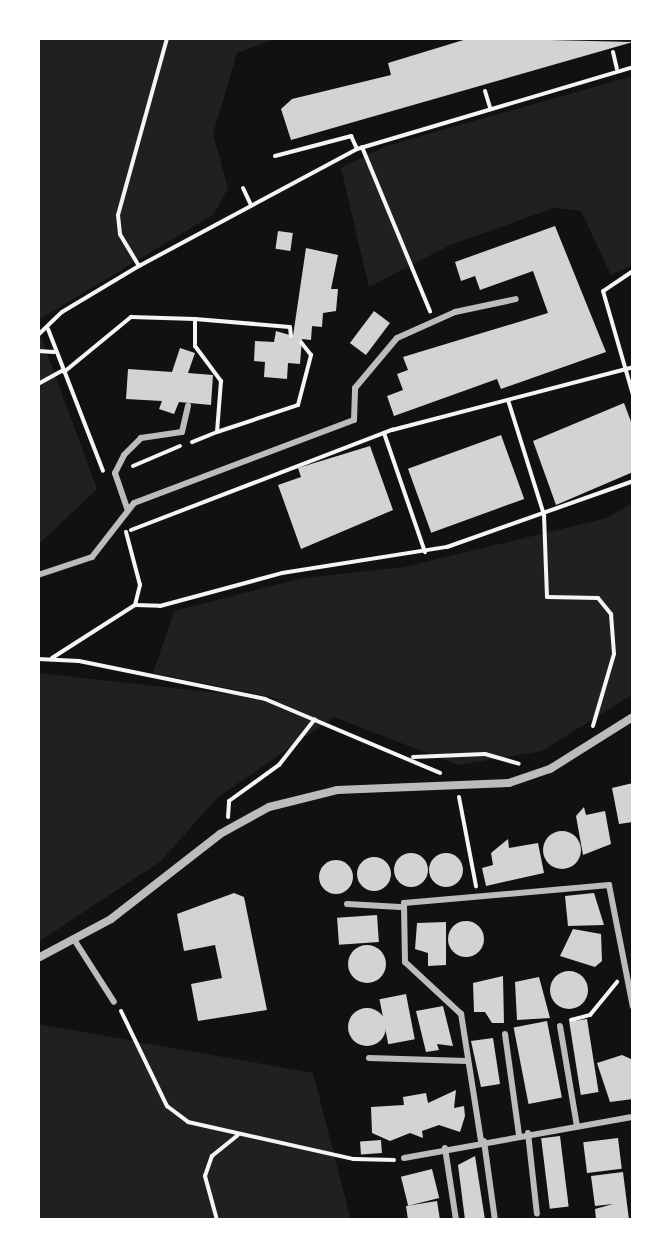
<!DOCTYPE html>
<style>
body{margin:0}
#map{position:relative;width:671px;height:1258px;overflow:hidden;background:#111;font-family:"Source Sans 3",sans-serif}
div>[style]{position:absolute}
.green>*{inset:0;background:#202020}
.building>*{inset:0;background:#d3d3d3;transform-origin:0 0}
.round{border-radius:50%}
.path>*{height:4px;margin:-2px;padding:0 2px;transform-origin:2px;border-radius:2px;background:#f5f5f5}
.service>*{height:6px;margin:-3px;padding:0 3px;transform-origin:3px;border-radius:3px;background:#bcbcbc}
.minor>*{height:8px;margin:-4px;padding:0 4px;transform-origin:4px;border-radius:4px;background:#bcbcbc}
span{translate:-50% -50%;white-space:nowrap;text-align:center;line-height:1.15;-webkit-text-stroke:6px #fff;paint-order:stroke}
.frame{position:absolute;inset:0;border:40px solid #fff;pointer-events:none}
</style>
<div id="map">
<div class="green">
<i style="clip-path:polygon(38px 38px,277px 38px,237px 53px,213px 134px,228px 188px,214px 214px,38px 320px)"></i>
<i style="clip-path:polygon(633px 76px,633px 265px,611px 275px,581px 211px,554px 208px,450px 245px,369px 287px,341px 168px,386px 146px)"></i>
<i style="clip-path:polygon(41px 337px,97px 489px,38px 545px,38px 339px)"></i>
<i style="clip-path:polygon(633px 503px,633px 694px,542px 751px,458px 765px,334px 717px,217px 798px,161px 861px,38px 942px,38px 673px,290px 701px,153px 673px,174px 611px,303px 578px,404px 567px,607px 518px)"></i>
<i style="clip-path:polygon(38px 1024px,313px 1073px,351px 1220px,38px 1220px)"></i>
</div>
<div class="building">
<i style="clip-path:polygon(470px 38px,633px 42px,291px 140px,281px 109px,292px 99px,391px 75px,388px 63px)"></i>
<i style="clip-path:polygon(555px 226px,606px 352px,501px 389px,497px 379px,394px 416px,387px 396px,403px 390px,397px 374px,408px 370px,403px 357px,548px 313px,533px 271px,480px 290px,475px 276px,461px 281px,455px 262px)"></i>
<i style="left:278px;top:231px;width:15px;height:18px;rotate:8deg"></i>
<i style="clip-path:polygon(306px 248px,338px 255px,331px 289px,338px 289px,336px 311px,323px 313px,322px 327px,312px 326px,311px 340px,302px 339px,300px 364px,288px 363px,287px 379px,264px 377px,265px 362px,254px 361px,255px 341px,274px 342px,276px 331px,293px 336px)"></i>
<i style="left:374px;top:311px;width:20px;height:40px;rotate:37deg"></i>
<i style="clip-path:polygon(180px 348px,195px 353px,188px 373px,213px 375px,211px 405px,179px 402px,174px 414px,159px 409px,162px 401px,126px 399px,128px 369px,172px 372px)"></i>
<i style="clip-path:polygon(624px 403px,633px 427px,633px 472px,556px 505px,533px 441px)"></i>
<i style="left:501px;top:435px;width:68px;height:99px;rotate:70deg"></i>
<i style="clip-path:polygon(370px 446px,393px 510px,301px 549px,278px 485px,301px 477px,298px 468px)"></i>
<i style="clip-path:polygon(633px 783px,633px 822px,619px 824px,612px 788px)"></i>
<i style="clip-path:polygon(584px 807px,586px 815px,605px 811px,611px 844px,583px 855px,576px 816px)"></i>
<i class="round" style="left:543px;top:831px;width:38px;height:38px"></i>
<i style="clip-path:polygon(508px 839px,509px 848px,538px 843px,544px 873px,486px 886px,482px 868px,493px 865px,491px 853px)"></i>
<i class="round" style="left:429px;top:853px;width:34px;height:34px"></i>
<i class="round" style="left:394px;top:853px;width:34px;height:34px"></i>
<i class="round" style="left:357px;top:857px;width:34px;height:34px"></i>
<i class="round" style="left:319px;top:860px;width:34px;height:34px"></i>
<i style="clip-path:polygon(234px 893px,244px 897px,267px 1010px,198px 1021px,191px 984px,222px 978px,215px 945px,184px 951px,177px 914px)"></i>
<i style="clip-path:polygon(594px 893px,604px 925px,568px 926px,565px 896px)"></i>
<i style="left:377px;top:915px;width:27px;height:40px;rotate:86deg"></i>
<i class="round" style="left:448px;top:921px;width:36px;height:36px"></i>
<i style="clip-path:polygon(446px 922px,446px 965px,428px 966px,428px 953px,415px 949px,417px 923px)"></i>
<i style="clip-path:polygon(573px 929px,601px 934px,602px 961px,595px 967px,560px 956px)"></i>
<i class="round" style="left:348px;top:945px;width:38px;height:38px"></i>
<i class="round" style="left:550px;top:971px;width:38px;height:38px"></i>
<i style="clip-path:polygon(503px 976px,504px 1023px,492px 1023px,485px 1012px,474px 1012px,473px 983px)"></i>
<i style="clip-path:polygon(539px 977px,550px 1018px,517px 1020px,515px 982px)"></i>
<i style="left:406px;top:994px;width:46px;height:27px;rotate:79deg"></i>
<i style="clip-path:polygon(443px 1006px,453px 1046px,437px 1044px,439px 1050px,426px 1052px,416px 1011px)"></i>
<i class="round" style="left:348px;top:1008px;width:38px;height:38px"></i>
<i style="left:587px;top:1019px;width:74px;height:18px;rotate:81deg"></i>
<i style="left:547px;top:1021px;width:78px;height:34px;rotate:79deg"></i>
<i style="clip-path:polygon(493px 1038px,500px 1084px,481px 1087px,471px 1041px)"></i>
<i style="clip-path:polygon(622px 1055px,631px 1059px,633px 1099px,610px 1102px,597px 1063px)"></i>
<i style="clip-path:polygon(456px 1090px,454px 1108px,464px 1106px,465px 1116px,460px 1132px,439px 1125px,422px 1131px,423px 1138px,410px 1133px,390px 1141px,372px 1133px,371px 1107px,404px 1105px,403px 1097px,426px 1093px,428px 1103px)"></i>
<i style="left:560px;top:1136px;width:71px;height:19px;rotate:83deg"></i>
<i style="left:618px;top:1138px;width:31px;height:35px;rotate:83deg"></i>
<i style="left:381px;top:1140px;width:13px;height:21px;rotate:86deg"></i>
<i style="clip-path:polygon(475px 1156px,485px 1220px,465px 1220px,458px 1165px)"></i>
<i style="left:432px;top:1169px;width:30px;height:32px;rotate:76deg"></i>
<i style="clip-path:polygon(623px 1172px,629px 1220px,596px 1220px,595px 1209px,613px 1204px,595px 1206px,591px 1176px)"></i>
<i style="clip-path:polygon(437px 1201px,440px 1220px,408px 1220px,406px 1206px)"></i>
</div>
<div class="path">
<i style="left:613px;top:52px;width:17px;rotate:77deg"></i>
<i style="left:485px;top:91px;width:17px;rotate:73deg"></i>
<i style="left:362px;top:147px;width:178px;rotate:67.5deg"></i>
<i style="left:275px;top:156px;width:79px;rotate:-14.7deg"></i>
<i style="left:351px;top:136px;width:14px;rotate:65deg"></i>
<i style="left:243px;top:188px;width:19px;rotate:65deg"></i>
<i style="left:139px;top:266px;width:37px;rotate:-121deg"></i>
<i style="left:120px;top:234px;width:19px;rotate:-96deg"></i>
<i style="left:118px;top:215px;width:184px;rotate:-74.5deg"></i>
<i style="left:633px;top:271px;width:36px;rotate:146deg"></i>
<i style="left:603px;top:291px;width:108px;rotate:73.9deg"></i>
<i style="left:195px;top:319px;width:95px;rotate:4.8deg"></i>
<i style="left:290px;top:327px;width:9px;rotate:84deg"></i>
<i style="left:48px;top:329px;width:152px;rotate:68.8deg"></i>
<i style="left:38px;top:335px;width:33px;rotate:-44deg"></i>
<i style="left:62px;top:312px;width:90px;rotate:-30.9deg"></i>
<i style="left:139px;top:266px;width:247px;rotate:-28.2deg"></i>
<i style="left:357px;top:149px;width:288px;rotate:-16.5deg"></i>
<i style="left:38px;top:351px;width:16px;rotate:4deg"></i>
<i style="left:64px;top:372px;width:87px;rotate:-39.4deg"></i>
<i style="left:131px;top:317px;width:64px;rotate:1.8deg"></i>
<i style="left:195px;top:319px;width:27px;rotate:90deg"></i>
<i style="left:195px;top:346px;width:44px;rotate:53.4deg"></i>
<i style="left:221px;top:381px;width:51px;rotate:94.5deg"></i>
<i style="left:217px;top:432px;width:27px;rotate:158deg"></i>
<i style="left:38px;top:384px;width:29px;rotate:-29deg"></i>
<i style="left:508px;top:400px;width:121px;rotate:72.6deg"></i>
<i style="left:544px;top:515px;width:82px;rotate:87.9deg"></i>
<i style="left:547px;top:597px;width:51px;rotate:1.1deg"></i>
<i style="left:598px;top:598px;width:21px;rotate:51deg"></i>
<i style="left:611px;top:614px;width:40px;rotate:85.7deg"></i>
<i style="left:614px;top:654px;width:75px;rotate:106.3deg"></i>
<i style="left:217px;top:432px;width:85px;rotate:-18.4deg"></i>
<i style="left:298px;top:405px;width:52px;rotate:-75.4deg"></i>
<i style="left:311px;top:355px;width:16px;rotate:-128deg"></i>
<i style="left:384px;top:433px;width:126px;rotate:71deg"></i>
<i style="left:133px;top:466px;width:51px;rotate:-23.1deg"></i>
<i style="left:131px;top:530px;width:280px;rotate:-21deg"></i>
<i style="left:392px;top:430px;width:249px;rotate:-14.6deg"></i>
<i style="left:135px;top:605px;width:25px;rotate:2deg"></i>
<i style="left:160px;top:606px;width:126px;rotate:-15.1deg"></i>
<i style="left:282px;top:573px;width:167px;rotate:-9deg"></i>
<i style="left:447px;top:547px;width:197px;rotate:-19.5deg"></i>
<i style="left:52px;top:658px;width:98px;rotate:-32.6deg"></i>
<i style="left:135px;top:605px;width:21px;rotate:-76deg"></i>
<i style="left:140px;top:585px;width:55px;rotate:-104.8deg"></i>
<i style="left:38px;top:659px;width:41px;rotate:2.8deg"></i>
<i style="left:79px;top:661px;width:190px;rotate:11.5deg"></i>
<i style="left:265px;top:699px;width:190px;rotate:22.9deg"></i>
<i style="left:413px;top:757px;width:72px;rotate:-2.4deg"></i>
<i style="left:485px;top:754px;width:35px;rotate:16deg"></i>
<i style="left:459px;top:797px;width:91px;rotate:79.2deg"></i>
<i style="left:228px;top:817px;width:16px;rotate:-86deg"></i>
<i style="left:229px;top:801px;width:62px;rotate:-35.8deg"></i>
<i style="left:279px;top:765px;width:58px;rotate:-52deg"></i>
<i style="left:121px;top:1011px;width:106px;rotate:64.2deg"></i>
<i style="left:167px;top:1106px;width:26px;rotate:37deg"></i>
<i style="left:188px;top:1122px;width:170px;rotate:12.6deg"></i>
<i style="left:354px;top:1159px;width:40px;rotate:1.4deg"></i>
<i style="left:571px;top:1020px;width:20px;rotate:-15deg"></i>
<i style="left:590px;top:1015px;width:43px;rotate:-50.7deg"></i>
<i style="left:217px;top:1220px;width:46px;rotate:-105.3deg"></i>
<i style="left:205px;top:1176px;width:21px;rotate:-71deg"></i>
<i style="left:212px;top:1156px;width:33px;rotate:-39deg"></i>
</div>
<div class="service">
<i style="left:127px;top:508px;width:37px;rotate:-109deg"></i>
<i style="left:115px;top:473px;width:20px;rotate:-63deg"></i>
<i style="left:124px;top:455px;width:24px;rotate:-45deg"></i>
<i style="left:141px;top:438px;width:41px;rotate:-8.3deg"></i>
<i style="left:182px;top:432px;width:27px;rotate:-77deg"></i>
<i style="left:38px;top:575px;width:57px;rotate:-18.4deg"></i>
<i style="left:92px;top:557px;width:68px;rotate:-52.1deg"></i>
<i style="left:134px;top:503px;width:235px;rotate:-20.7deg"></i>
<i style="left:354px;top:420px;width:32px;rotate:-88deg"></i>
<i style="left:355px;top:388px;width:65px;rotate:-50deg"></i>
<i style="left:397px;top:338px;width:64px;rotate:-24.1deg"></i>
<i style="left:455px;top:312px;width:62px;rotate:-12deg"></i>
<i style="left:347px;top:904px;width:53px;rotate:3.2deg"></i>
<i style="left:75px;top:941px;width:72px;rotate:57.4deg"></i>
<i style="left:560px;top:1026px;width:101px;rotate:80.4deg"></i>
<i style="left:505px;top:1034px;width:102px;rotate:82.1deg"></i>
<i style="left:369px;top:1058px;width:98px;rotate:1.8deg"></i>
<i style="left:528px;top:1133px;width:81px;rotate:83.7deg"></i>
<i style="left:481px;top:1141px;width:129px;rotate:-98.9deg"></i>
<i style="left:461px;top:1014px;width:76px;rotate:-137.1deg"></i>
<i style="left:405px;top:962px;width:59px;rotate:-91deg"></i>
<i style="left:404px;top:903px;width:206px;rotate:-5deg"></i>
<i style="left:609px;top:885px;width:124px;rotate:78.9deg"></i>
<i style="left:484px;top:1141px;width:80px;rotate:82.1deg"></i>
<i style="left:445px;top:1148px;width:73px;rotate:81.3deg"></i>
<i style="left:404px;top:1158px;width:233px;rotate:-10.2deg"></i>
</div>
<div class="minor">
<i style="left:38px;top:958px;width:83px;rotate:-28.1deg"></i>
<i style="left:111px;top:919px;width:138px;rotate:-37.9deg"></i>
<i style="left:220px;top:834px;width:56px;rotate:-28.9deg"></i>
<i style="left:269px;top:807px;width:70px;rotate:-14deg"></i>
<i style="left:337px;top:790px;width:172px;rotate:-2.3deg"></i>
<i style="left:509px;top:783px;width:43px;rotate:-18.9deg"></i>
<i style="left:550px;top:769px;width:98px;rotate:-32.1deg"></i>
</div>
<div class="frame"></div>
</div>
